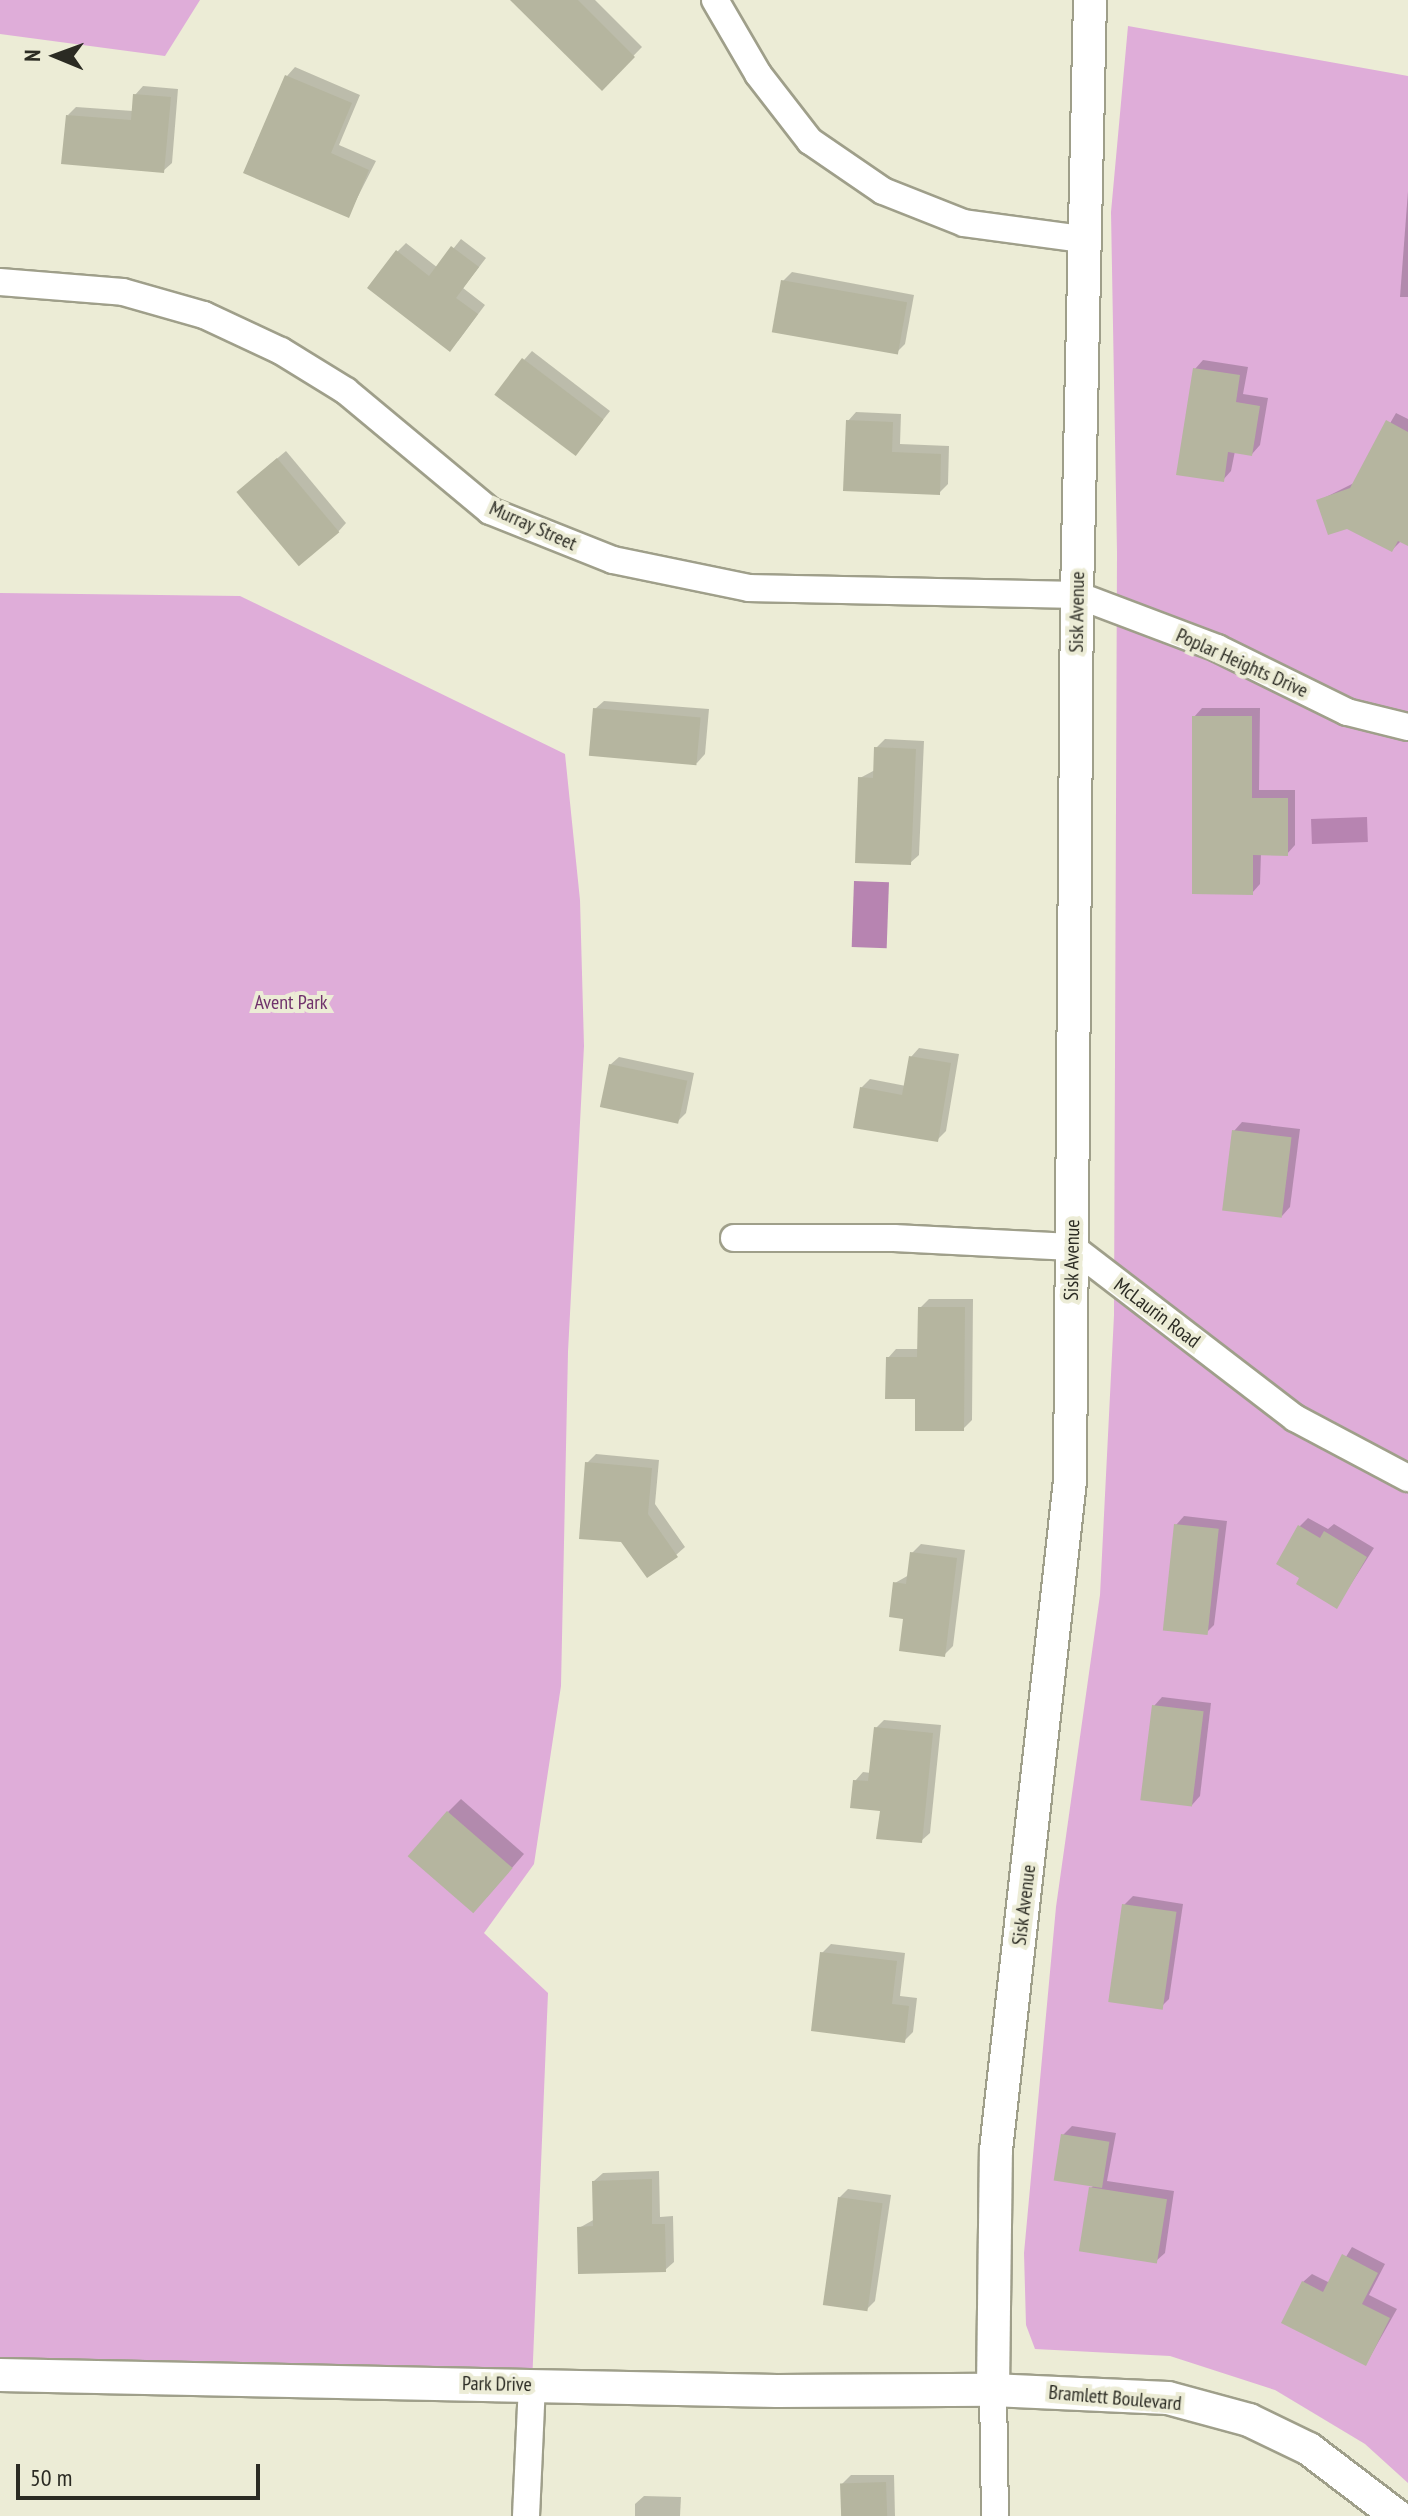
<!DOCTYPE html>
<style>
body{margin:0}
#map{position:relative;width:1408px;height:2516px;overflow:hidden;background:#ececd6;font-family:"PT Sans Narrow",sans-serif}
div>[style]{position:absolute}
.green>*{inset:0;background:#dfadd9}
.water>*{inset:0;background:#b784b1;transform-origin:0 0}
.shadow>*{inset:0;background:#0003}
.building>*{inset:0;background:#b5b59f;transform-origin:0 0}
.roads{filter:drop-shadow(2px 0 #9f9f8a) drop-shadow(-2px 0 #9f9f8a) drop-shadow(0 2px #9f9f8a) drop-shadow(0 -2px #9f9f8a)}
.minor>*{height:26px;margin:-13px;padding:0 13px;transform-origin:13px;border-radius:13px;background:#fff}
.tertiary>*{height:32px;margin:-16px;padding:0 16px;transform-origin:16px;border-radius:16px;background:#fff}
span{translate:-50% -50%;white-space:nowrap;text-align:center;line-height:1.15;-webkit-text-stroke:8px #ececd6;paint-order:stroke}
.street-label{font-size:20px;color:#2b2b23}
.park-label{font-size:20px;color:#70326b}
.north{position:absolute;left:16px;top:16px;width:80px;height:80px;-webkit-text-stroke:6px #ececd6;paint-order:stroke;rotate:271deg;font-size:22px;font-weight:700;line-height:32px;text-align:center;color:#2b2b23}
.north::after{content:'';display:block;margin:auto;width:28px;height:36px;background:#2b2b23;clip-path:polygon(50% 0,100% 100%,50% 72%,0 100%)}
.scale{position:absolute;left:16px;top:2464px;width:244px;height:36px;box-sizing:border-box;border:4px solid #2b2b23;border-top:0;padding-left:10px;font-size:24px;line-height:28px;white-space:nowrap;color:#2b2b23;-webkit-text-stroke:6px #ececd6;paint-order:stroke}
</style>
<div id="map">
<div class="green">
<i style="clip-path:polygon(0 0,200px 0,165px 56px,0 34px)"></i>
<i style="clip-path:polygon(1128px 26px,1408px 76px,1408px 2483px,1365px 2444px,1275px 2390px,1170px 2356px,1035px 2349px,1026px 2325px,1024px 2253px,1056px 1907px,1100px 1595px,1114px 1315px,1117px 552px,1111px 212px)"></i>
<i style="clip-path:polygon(0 593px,240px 596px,565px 754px,580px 900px,584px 1046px,568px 1352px,561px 1686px,534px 1864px,484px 1933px,548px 1993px,532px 2385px,0 2359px)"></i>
</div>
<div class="water">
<i style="left:1367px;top:817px;width:25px;height:56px;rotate:88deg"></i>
<i style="left:854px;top:881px;width:35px;height:66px;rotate:2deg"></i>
</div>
<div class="shadow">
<i style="clip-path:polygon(536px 0,595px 0,642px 47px,602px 88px)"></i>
<i style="clip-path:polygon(295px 67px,360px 95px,339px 145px,376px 161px,348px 216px,287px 76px)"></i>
<i style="clip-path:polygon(143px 86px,178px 89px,172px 163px,163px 171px,68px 115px,76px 107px,133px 111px,135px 95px)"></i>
<i style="clip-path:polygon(1408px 191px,1408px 297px,1400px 297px)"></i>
<i style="clip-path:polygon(461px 239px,486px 258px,463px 288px,485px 305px,458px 341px,397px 252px,406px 243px,438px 268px)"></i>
<i style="clip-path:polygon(792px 272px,914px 295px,905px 344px,897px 352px,783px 281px)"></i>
<i style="clip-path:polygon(532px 351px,610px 411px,583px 445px,524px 360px)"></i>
<i style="clip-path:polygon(1203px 360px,1248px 367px,1243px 394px,1268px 398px,1260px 445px,1252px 454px,1235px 451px,1231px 471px,1223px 480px,1195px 369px)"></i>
<i style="clip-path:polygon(856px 412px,901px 414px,900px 444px,949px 446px,948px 484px,939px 493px,848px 421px)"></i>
<i style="clip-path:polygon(1396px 413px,1408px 419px,1408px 543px,1402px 540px,1392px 550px,1318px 501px,1356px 482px)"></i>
<i style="clip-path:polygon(286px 451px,346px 523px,338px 532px,247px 484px)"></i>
<i style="clip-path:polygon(604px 701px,709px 709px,705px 754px,697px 763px,595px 709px)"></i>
<i style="clip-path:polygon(1202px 708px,1260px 708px,1259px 790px,1295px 790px,1295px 845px,1287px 854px,1261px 853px,1260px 884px,1252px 893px,1194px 717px)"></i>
<i style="clip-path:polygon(885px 739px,924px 741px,919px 855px,910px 863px,860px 778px,875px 770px,876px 748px)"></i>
<i style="clip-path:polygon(919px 1048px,959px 1054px,946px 1131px,937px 1140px,861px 1088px,870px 1079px,906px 1086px,911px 1057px)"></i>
<i style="clip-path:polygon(619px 1057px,694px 1073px,686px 1113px,677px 1122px,610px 1065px)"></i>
<i style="clip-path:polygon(1242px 1122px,1300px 1129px,1290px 1207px,1282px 1216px,1234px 1131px)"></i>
<i style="clip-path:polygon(929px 1299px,973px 1299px,972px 1420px,963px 1429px,917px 1397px,888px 1358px,896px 1349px,919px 1349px,920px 1308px)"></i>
<i style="clip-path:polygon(596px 1454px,659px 1460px,655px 1504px,685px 1547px,676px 1555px,587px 1463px)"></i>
<i style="clip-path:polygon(1184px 1516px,1227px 1521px,1214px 1625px,1205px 1634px,1176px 1525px)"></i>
<i style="clip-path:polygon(1308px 1518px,1328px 1529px,1334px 1524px,1374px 1548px,1337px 1606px,1301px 1577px,1300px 1526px)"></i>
<i style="clip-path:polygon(921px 1544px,965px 1550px,953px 1646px,944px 1655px,905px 1617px,895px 1583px,909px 1575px,912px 1553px)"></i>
<i style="clip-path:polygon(1162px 1697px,1211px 1703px,1200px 1796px,1192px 1805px,1154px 1706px)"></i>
<i style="clip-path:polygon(884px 1720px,941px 1725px,930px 1833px,921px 1841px,855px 1781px,863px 1772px,871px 1773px,876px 1728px)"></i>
<i style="clip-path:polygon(461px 1799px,524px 1854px,487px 1897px,448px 1812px)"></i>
<i style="clip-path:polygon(1133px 1896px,1183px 1904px,1169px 1999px,1160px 2008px,1124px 1905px)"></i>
<i style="clip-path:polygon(831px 1944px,905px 1953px,900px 1996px,917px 1998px,913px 2032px,904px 2041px,822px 1953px)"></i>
<i style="clip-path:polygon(1072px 2126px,1116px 2133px,1107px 2181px,1174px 2191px,1165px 2253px,1156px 2261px,1091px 2188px,1094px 2185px,1063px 2135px)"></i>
<i style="clip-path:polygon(659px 2171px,660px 2217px,673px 2216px,674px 2262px,665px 2270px,579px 2228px,595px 2219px,594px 2181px,603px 2173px)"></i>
<i style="clip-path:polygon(848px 2189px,891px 2195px,875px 2301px,866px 2310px,839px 2198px)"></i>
<i style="clip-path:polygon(1352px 2247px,1385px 2264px,1369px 2295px,1397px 2309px,1366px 2364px,1303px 2282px,1312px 2274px,1330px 2283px)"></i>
<i style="clip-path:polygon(851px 2475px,894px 2475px,895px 2516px,842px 2516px,842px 2484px)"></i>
<i style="clip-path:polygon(644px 2496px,681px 2497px,680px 2516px,635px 2516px,635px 2504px)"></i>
</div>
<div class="building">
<i style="clip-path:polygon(510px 0,578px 0,635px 57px,602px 91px)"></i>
<i style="clip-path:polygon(285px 75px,352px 103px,331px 153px,369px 170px,349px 218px,243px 173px)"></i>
<i style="clip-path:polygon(133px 94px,171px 97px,164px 173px,61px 164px,66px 115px,131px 120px)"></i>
<i style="clip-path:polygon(451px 246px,479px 267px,456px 298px,478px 314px,450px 352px,367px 288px,396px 250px,429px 276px)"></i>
<i style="left:781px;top:280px;width:128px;height:53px;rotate:10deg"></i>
<i style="left:522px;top:358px;width:102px;height:46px;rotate:37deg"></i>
<i style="clip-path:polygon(1193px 368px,1240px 375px,1236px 402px,1260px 406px,1252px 456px,1228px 452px,1224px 482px,1176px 475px)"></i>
<i style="clip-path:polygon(846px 420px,893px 422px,892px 452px,941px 454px,940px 495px,843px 491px)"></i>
<i style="clip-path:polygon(1386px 420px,1408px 432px,1408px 546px,1398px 541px,1392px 552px,1347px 529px,1328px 535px,1316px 500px,1350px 488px)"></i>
<i style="left:277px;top:458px;width:97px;height:53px;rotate:50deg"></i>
<i style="left:593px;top:708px;width:108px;height:48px;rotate:5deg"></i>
<i style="clip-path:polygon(1192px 716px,1252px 716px,1252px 798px,1288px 798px,1288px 856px,1253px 855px,1253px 895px,1192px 894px)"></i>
<i style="clip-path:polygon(874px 747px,916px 749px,911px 865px,855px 863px,858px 777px,873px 778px)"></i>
<i style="clip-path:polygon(909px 1056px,951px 1063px,938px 1142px,853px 1128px,860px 1087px,902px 1095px)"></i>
<i style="left:609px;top:1064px;width:80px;height:44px;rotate:12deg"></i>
<i style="left:1232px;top:1130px;width:60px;height:81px;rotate:7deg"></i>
<i style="clip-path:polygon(918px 1307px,965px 1307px,964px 1431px,915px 1431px,915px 1399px,885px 1399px,886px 1357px,917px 1357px)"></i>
<i style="clip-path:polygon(585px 1462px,652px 1468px,648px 1514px,678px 1557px,647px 1578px,621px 1542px,579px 1539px)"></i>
<i style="left:1174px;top:1524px;width:45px;height:107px;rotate:6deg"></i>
<i style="clip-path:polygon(1298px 1525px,1320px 1538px,1324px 1531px,1367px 1557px,1337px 1609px,1296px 1584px,1299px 1578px,1276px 1564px)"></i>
<i style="clip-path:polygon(910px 1552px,957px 1558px,945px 1657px,899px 1651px,903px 1619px,889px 1617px,893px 1582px,906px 1584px)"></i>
<i style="left:1152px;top:1705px;width:52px;height:96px;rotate:7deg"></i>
<i style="clip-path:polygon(874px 1727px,933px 1733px,922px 1843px,876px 1839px,880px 1811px,850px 1808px,853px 1780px,868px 1781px)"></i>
<i style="left:447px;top:1811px;width:87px;height:60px;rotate:41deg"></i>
<i style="left:1122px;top:1904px;width:55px;height:99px;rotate:8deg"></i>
<i style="clip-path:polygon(820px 1952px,897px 1961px,892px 2004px,909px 2006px,905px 2043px,811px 2031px)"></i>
<i style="left:1061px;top:2134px;width:49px;height:47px;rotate:9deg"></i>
<i style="clip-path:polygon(652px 2179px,652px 2224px,665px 2224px,666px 2272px,578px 2274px,577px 2227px,593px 2226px,592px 2181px)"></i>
<i style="left:1089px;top:2187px;width:79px;height:65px;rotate:9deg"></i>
<i style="left:838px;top:2197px;width:45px;height:109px;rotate:8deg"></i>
<i style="clip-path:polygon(1342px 2254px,1378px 2273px,1362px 2304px,1390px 2318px,1366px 2366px,1281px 2323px,1302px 2281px,1323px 2292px)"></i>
<i style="left:886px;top:2482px;width:34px;height:46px;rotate:88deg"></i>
</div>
<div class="roads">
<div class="minor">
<i style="left:715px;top:0;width:86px;rotate:59.8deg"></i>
<i style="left:758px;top:74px;width:85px;rotate:52.2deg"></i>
<i style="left:810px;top:141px;width:88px;rotate:34.4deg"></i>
<i style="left:883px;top:191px;width:87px;rotate:21.6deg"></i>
<i style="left:964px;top:223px;width:120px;rotate:7.7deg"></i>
<i style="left:0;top:282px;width:123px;rotate:4.6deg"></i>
<i style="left:123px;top:292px;width:84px;rotate:15.9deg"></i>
<i style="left:204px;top:315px;width:85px;rotate:25.1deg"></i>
<i style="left:281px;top:351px;width:76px;rotate:31.6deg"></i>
<i style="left:346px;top:391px;width:187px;rotate:39.8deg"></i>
<i style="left:490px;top:511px;width:132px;rotate:21.7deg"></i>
<i style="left:613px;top:560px;width:139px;rotate:11.6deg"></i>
<i style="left:749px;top:588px;width:328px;rotate:1.2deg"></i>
<i style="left:1077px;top:595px;width:150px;rotate:20.7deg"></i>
<i style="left:1217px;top:648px;width:145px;rotate:26.2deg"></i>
<i style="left:1347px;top:712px;width:63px;rotate:13.8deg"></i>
<i style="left:734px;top:1238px;width:160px"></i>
<i style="left:894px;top:1238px;width:178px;rotate:2.9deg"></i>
<i style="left:1072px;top:1247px;width:281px;rotate:37.5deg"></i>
<i style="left:1295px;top:1418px;width:128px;rotate:28deg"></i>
<i style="left:993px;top:2390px;width:126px;rotate:89.1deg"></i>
<i style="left:526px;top:2516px;width:131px;rotate:-87.4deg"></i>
</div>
<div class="tertiary">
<i style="left:0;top:2375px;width:777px;rotate:1.18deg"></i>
<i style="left:777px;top:2391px;width:216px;rotate:-0.3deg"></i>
<i style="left:993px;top:2390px;width:175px;rotate:2.6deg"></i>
<i style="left:1168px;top:2398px;width:84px;rotate:15.2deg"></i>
<i style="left:1249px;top:2420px;width:67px;rotate:25.8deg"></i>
<i style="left:1309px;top:2449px;width:111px;rotate:37.3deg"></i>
<i style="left:993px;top:2390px;width:240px;rotate:-89.3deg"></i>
<i style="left:996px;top:2150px;width:673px;rotate:-83.69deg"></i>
<i style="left:1070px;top:1481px;width:886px;rotate:-89.55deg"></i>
<i style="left:1077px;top:595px;width:595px;rotate:-88.75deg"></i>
</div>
</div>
<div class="street-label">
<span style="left:533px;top:526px;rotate:24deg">Murray Street</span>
<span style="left:1077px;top:612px;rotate:-89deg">Sisk Avenue</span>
<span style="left:1242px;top:663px;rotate:24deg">Poplar Heights Drive</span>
<span style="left:1072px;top:1260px;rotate:-89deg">Sisk Avenue</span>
<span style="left:1157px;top:1313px;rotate:37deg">McLaurin Road</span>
<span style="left:1024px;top:1905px;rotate:-83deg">Sisk Avenue</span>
<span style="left:497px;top:2384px;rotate:1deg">Park Drive</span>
<span style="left:1115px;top:2398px;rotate:5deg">Bramlett Boulevard</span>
</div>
<div class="park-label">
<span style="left:291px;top:1002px">Avent Park</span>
</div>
<div class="north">N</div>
<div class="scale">50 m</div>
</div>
